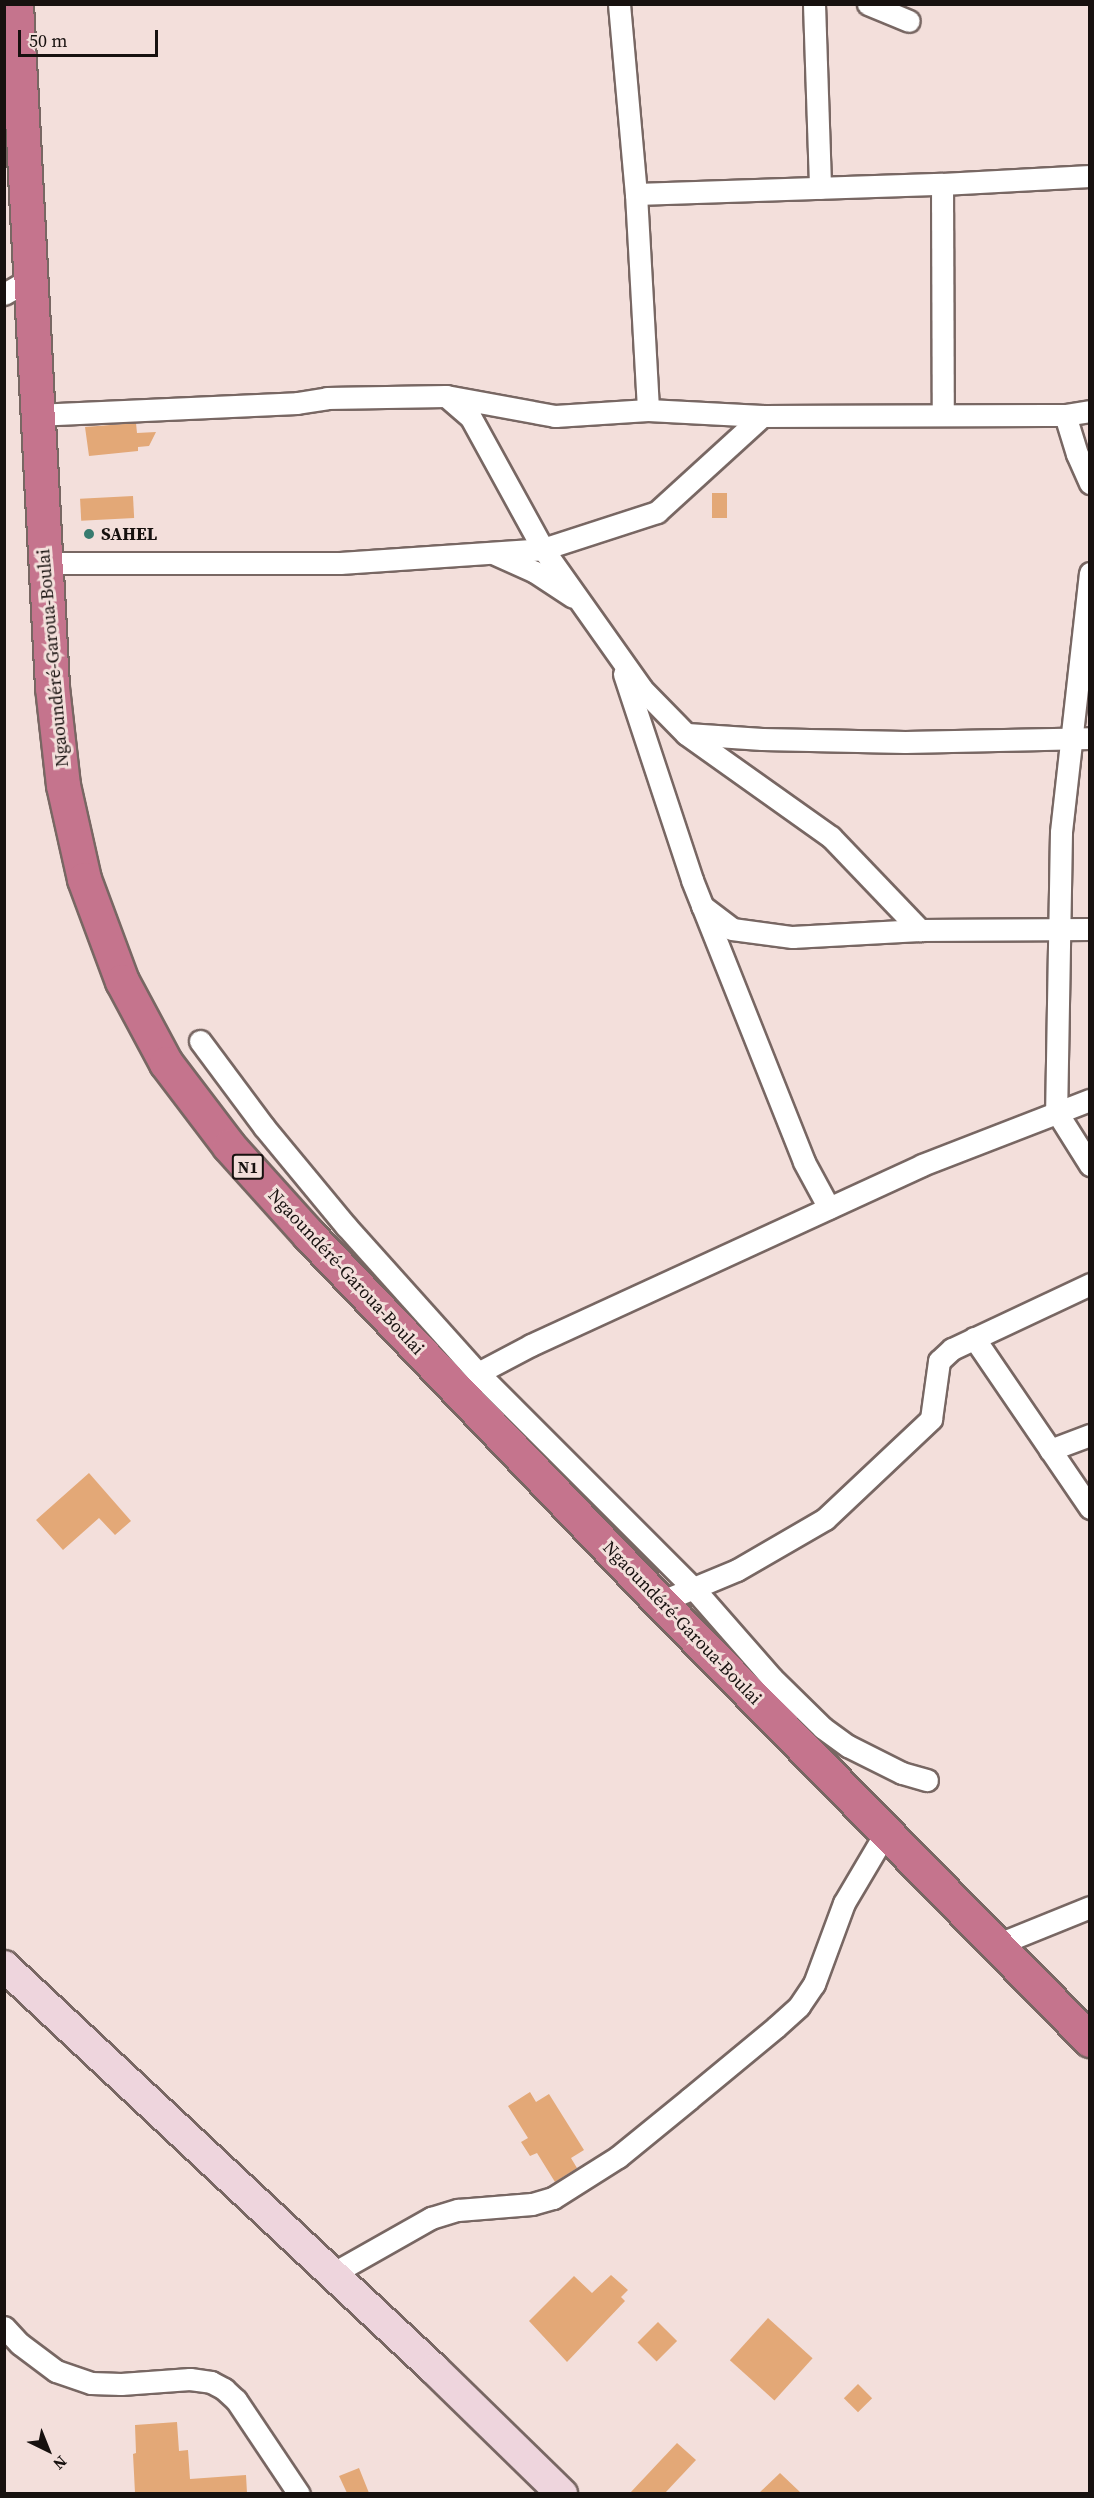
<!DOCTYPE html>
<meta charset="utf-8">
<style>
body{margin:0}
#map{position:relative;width:1094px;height:2498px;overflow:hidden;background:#f3dfdb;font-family:"Source Serif 4",serif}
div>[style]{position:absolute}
.building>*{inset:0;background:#e3a877;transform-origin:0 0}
.roads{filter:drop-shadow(2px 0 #786763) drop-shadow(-2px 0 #786763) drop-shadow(0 2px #786763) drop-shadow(0 -2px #786763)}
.street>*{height:21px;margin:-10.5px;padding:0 10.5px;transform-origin:10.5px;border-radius:10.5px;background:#fff}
.secondary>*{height:30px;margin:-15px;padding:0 15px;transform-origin:15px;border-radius:15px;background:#eed5dd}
.highway>*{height:33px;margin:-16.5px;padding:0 16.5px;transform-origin:16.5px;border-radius:16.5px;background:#c5748d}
.dots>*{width:16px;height:16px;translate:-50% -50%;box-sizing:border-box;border:3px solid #f3dfdb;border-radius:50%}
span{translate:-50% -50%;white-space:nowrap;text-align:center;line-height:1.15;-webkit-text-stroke:6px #f3dfdb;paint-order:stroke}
.shield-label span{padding:2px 4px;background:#f3dfdb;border:2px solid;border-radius:4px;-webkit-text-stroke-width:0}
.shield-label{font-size:16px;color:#17110f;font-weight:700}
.poi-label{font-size:18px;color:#17110f;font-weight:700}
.left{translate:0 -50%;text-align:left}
.street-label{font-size:18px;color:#17110f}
.frame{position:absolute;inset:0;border:6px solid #17110f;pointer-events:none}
.north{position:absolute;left:18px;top:2420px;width:60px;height:60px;-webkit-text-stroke:4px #f3dfdb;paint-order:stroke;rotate:137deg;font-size:16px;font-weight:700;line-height:24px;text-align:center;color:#17110f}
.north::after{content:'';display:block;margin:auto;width:21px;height:27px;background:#17110f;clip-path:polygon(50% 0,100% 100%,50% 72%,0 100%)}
.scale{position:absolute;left:18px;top:30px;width:140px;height:27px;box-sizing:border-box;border:3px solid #17110f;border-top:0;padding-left:8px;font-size:18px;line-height:21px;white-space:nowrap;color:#17110f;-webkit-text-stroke:4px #f3dfdb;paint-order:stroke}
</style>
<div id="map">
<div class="building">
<i style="clip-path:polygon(136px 423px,137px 433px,156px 432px,149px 446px,138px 447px,138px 451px,89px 456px,85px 427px)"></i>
<i style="left:712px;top:493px;width:15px;height:25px"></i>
<i style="left:133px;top:496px;width:22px;height:53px;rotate:87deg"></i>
<i style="clip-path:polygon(89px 1473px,131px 1521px,115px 1535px,99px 1518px,63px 1550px,36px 1520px)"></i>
<i style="clip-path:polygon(530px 2092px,536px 2102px,549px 2094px,584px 2150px,571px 2158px,577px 2168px,555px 2182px,537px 2153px,530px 2156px,521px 2142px,528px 2138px,508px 2106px)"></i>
<i style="clip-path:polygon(611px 2275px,628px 2290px,621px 2297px,625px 2301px,567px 2362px,529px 2321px,574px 2276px,592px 2293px)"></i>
<i style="left:768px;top:2318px;width:60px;height:57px;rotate:42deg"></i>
<i style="left:658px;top:2322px;width:27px;height:29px;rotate:45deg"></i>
<i style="left:858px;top:2384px;width:20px;height:20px;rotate:45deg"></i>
<i style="clip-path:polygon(177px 2422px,179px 2451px,188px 2450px,190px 2479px,246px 2475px,247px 2493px,135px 2493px,133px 2454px,136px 2453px,135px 2425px)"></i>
<i style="clip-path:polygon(677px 2443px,696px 2460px,665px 2493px,630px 2493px)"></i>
<i style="clip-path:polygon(359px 2468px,369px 2493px,347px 2493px,339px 2476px)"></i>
<i style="clip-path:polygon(780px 2473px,801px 2493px,759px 2493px)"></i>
</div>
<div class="roads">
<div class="street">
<i style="left:619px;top:4px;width:191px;rotate:84.9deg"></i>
<i style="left:636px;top:194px;width:216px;rotate:86.8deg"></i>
<i style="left:814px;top:4px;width:184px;rotate:88.1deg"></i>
<i style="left:868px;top:4px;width:44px;rotate:22.5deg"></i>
<i style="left:942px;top:184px;width:231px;rotate:89.8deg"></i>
<i style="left:636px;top:194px;width:306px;rotate:-1.9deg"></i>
<i style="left:942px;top:184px;width:148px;rotate:-3.1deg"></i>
<i style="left:4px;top:294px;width:32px;rotate:-30deg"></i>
<i style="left:446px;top:396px;width:33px;rotate:41deg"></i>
<i style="left:471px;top:418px;width:149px;rotate:61.2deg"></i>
<i style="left:543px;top:549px;width:171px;rotate:54.7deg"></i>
<i style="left:642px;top:689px;width:63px;rotate:45.6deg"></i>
<i style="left:686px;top:734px;width:178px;rotate:35.4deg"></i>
<i style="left:831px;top:837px;width:129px;rotate:46.3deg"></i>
<i style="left:35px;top:415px;width:262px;rotate:-2.6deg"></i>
<i style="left:297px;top:403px;width:30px;rotate:-9deg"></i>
<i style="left:327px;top:398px;width:119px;rotate:-1deg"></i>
<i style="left:446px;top:396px;width:111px;rotate:10.4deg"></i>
<i style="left:555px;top:416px;width:93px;rotate:-3.7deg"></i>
<i style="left:648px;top:410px;width:114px;rotate:3deg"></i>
<i style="left:762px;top:416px;width:303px;rotate:-0.2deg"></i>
<i style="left:1065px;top:415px;width:25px;rotate:-9deg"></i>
<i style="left:1065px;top:415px;width:41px;rotate:72.9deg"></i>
<i style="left:1077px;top:454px;width:32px;rotate:66deg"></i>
<i style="left:495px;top:554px;width:44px;rotate:24.2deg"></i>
<i style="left:535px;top:572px;width:45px;rotate:33.3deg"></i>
<i style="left:44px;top:563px;width:296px"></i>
<i style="left:340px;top:563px;width:203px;rotate:-3.9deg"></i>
<i style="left:543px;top:549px;width:120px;rotate:-18deg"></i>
<i style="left:657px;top:512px;width:142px;rotate:-42.4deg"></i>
<i style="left:1090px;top:573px;width:261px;rotate:96.4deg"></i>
<i style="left:1061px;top:832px;width:279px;rotate:91deg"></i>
<i style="left:1056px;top:1111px;width:64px;rotate:57.8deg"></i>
<i style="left:624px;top:674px;width:217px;rotate:71.7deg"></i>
<i style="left:692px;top:880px;width:303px;rotate:68.3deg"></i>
<i style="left:804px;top:1162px;width:52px;rotate:61.5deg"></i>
<i style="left:687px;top:734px;width:75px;rotate:3.8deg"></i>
<i style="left:762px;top:739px;width:143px;rotate:1.2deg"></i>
<i style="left:905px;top:742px;width:185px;rotate:-1.2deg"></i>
<i style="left:702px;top:906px;width:38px;rotate:37deg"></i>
<i style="left:732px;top:929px;width:61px;rotate:7.6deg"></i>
<i style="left:792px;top:937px;width:128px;rotate:-3.1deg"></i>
<i style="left:920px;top:930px;width:170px;rotate:-0.3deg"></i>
<i style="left:200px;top:1041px;width:107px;rotate:53.3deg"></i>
<i style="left:264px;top:1127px;width:129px;rotate:50.4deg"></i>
<i style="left:346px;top:1226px;width:198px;rotate:48.1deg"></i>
<i style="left:478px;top:1373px;width:305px;rotate:45deg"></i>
<i style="left:694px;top:1589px;width:118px;rotate:48.8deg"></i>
<i style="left:772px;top:1678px;width:71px;rotate:44.4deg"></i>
<i style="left:823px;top:1728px;width:31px;rotate:36deg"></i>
<i style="left:848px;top:1746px;width:60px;rotate:26.6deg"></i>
<i style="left:902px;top:1773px;width:26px;rotate:16deg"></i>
<i style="left:974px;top:1338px;width:206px;rotate:55.7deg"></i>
<i style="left:478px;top:1373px;width:60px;rotate:-27.8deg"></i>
<i style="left:531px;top:1345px;width:430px;rotate:-24.7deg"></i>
<i style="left:922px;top:1165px;width:180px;rotate:-21.2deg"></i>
<i style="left:1050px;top:1450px;width:43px;rotate:-20.6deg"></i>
<i style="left:660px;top:1602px;width:83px;rotate:-22.6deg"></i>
<i style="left:737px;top:1570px;width:102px;rotate:-30.1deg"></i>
<i style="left:825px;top:1519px;width:146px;rotate:-43.3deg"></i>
<i style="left:931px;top:1419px;width:59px;rotate:-82.1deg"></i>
<i style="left:939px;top:1361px;width:18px;rotate:-43deg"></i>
<i style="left:952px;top:1349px;width:153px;rotate:-25.2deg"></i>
<i style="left:996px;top:1945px;width:101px;rotate:-22deg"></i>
<i style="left:332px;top:2274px;width:114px;rotate:-29.5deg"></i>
<i style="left:431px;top:2218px;width:28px;rotate:-17deg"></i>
<i style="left:458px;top:2210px;width:74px;rotate:-4.6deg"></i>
<i style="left:532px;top:2204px;width:22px;rotate:-16deg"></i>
<i style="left:553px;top:2198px;width:77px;rotate:-32.2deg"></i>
<i style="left:618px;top:2157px;width:92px;rotate:-39.2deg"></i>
<i style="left:689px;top:2099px;width:113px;rotate:-39.6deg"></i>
<i style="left:776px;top:2027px;width:31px;rotate:-42deg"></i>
<i style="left:799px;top:2006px;width:27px;rotate:-56deg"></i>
<i style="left:814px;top:1984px;width:86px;rotate:-69.7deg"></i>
<i style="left:844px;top:1903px;width:82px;rotate:-59.4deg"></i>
<i style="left:4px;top:2327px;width:23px;rotate:47deg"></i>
<i style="left:20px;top:2344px;width:45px;rotate:36.9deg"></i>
<i style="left:56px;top:2371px;width:37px;rotate:19deg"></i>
<i style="left:91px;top:2383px;width:30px;rotate:2deg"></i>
<i style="left:121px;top:2384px;width:69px;rotate:-4.1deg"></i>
<i style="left:190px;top:2379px;width:21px;rotate:8deg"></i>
<i style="left:211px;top:2382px;width:15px;rotate:28deg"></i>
<i style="left:224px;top:2389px;width:16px;rotate:43deg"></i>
<i style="left:236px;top:2400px;width:113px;rotate:56.2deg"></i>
</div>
<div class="secondary">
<i style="left:4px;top:1966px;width:589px;rotate:43.14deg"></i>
<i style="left:434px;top:2369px;width:179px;rotate:44.3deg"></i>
</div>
<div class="highway">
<i style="left:16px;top:4px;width:684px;rotate:86.98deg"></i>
<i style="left:52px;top:687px;width:99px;rotate:83.6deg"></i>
<i style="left:63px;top:785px;width:96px;rotate:77.4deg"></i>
<i style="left:84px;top:879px;width:109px;rotate:69.6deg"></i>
<i style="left:122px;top:981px;width:93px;rotate:61.8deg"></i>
<i style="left:166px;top:1063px;width:104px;rotate:52.8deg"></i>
<i style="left:229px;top:1146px;width:120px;rotate:48deg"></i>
<i style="left:309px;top:1235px;width:508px;rotate:46.28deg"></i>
<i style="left:660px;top:1602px;width:614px;rotate:45.53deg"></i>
</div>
</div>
<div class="dots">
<i style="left:89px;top:534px;background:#377b6f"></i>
</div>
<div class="shield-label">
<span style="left:248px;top:1167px">N1</span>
</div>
<div class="poi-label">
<span class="left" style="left:101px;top:534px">SAHEL</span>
</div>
<div class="street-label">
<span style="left:53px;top:658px;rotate:-95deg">Ngaoundéré-Garoua-Boulai</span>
<span style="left:346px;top:1272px;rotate:47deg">Ngaoundéré-Garoua-Boulai</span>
<span style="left:682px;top:1623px;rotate:46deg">Ngaoundéré-Garoua-Boulai</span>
</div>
<div class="frame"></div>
<div class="north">N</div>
<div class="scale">50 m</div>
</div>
